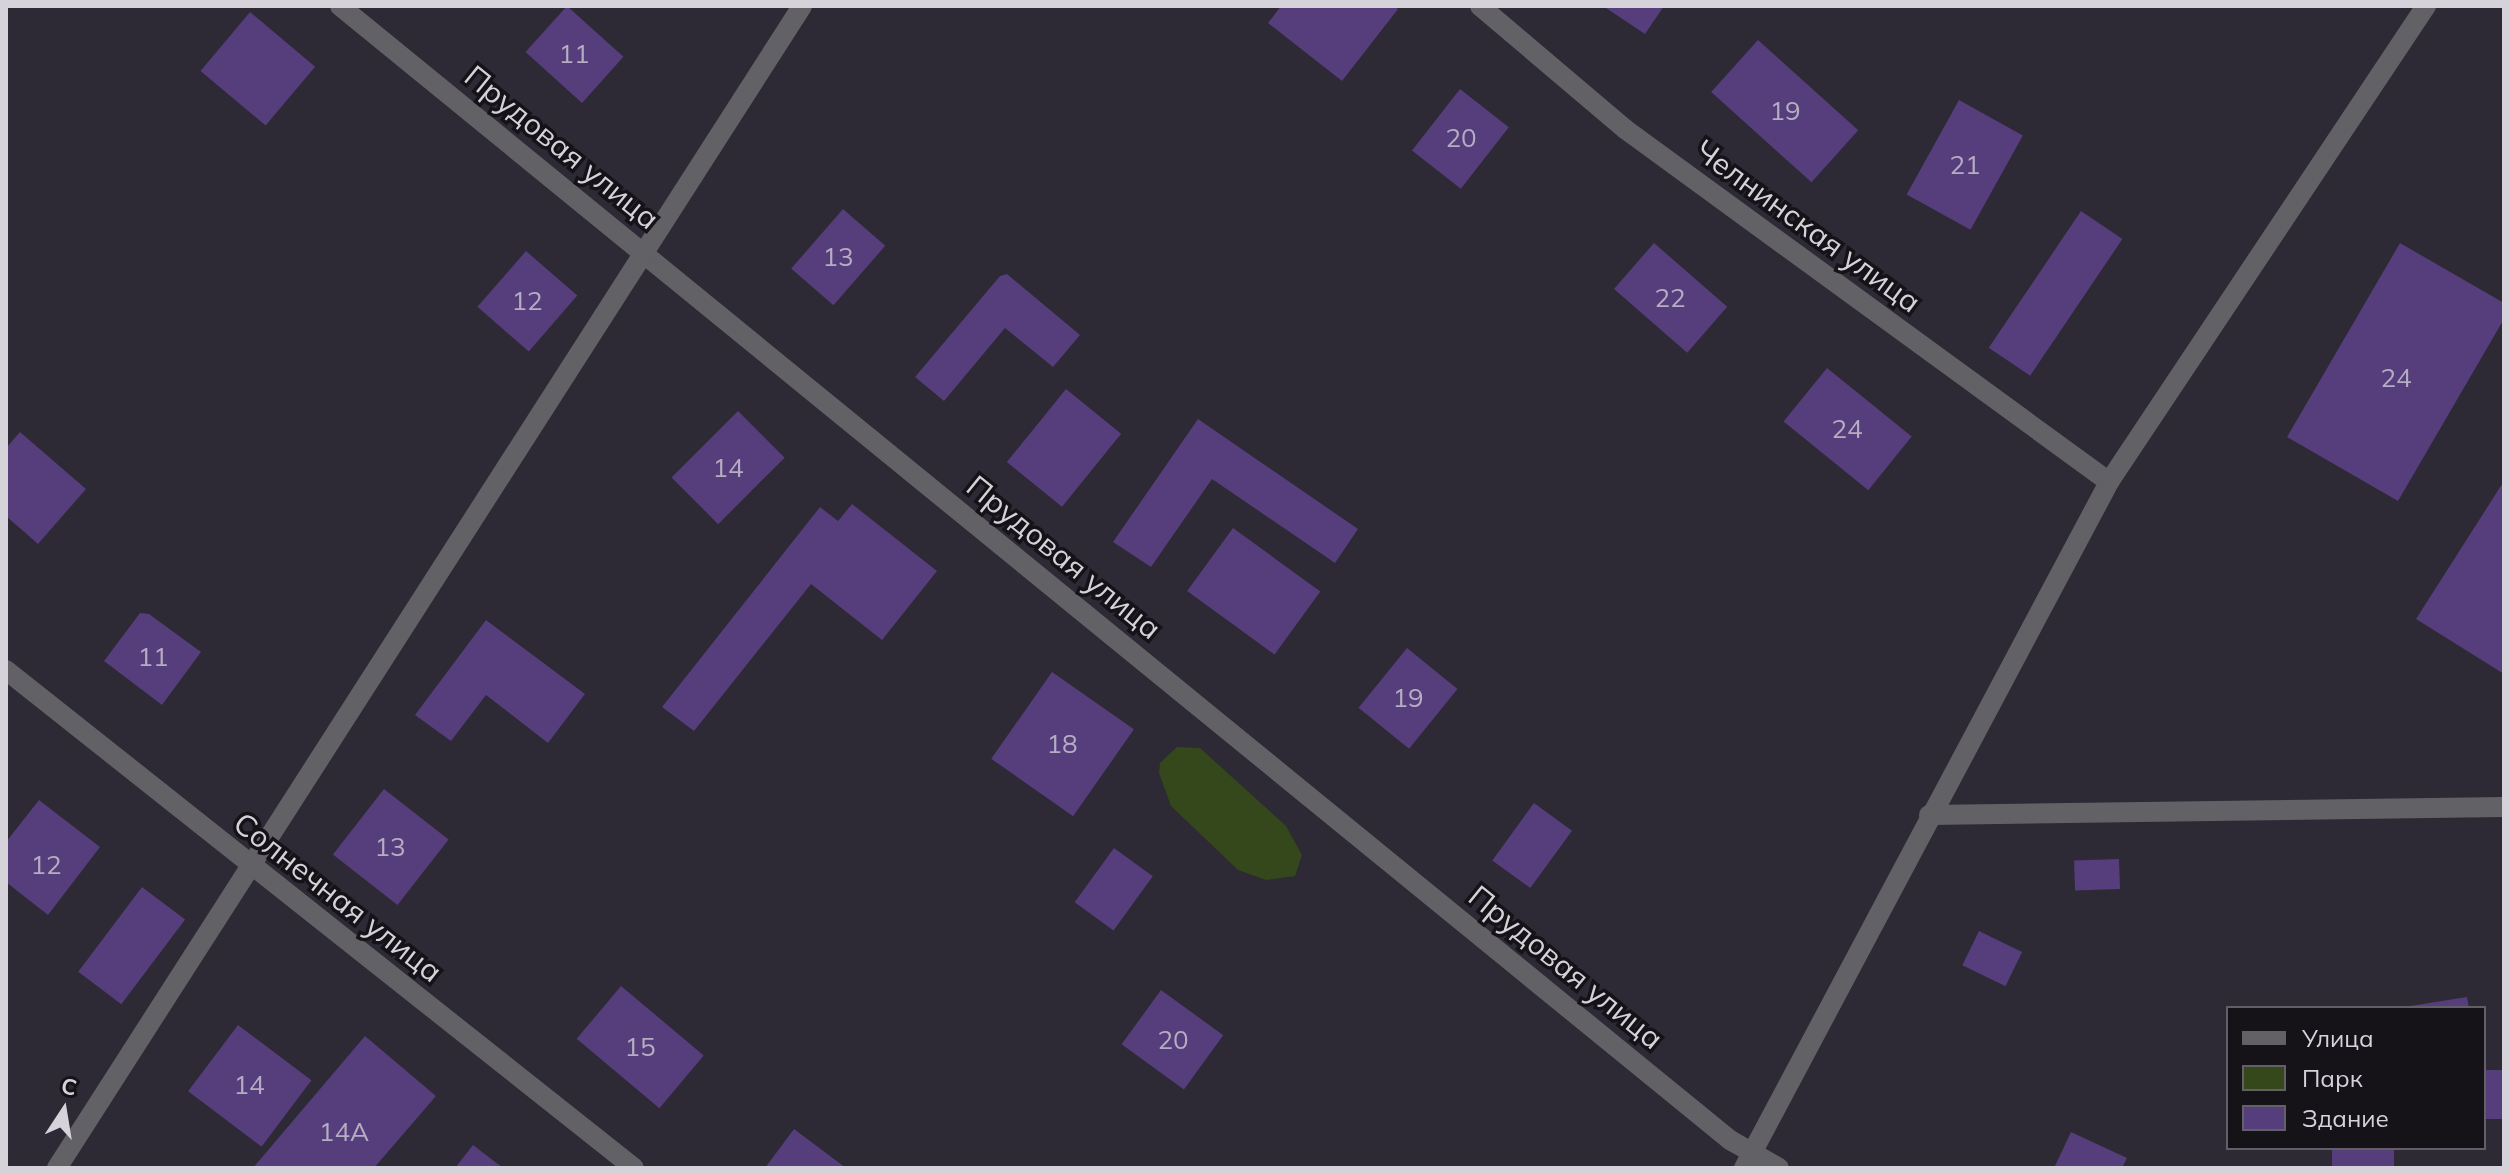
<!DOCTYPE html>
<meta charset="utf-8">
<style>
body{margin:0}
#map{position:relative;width:2510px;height:1174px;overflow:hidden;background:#2d2935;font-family:Mulish,sans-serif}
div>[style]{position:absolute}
.green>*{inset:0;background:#34481b}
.building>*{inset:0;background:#563d7b;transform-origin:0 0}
.minor>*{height:20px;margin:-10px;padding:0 10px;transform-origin:10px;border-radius:10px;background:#626166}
span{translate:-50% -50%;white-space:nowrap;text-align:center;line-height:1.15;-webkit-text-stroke:7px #151318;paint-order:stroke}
.number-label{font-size:26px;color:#b5adc2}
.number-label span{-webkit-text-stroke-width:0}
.street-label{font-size:30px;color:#d5d2da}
.frame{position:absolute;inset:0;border:8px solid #d5d2da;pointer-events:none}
.legend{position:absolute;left:2226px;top:1006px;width:260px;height:144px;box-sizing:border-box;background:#151318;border:2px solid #625f66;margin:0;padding:10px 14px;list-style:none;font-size:24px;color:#d5d2da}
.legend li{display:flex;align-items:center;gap:16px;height:40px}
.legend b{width:40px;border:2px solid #625f66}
.north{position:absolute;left:24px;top:1070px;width:80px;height:80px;-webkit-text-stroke:6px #151318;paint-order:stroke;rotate:12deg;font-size:22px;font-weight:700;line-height:32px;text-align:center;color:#d5d2da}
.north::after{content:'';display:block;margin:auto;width:28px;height:36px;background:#d5d2da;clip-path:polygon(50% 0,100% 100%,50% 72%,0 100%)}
</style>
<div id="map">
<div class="green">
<i style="clip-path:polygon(1177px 747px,1200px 748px,1286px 826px,1302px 855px,1295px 876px,1266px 880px,1238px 870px,1171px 806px,1159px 773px,1160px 763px)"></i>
</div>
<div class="building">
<i style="left:567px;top:6px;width:76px;height:62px;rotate:42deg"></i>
<i style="clip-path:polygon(1281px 6px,1394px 6px,1398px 9px,1342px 81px,1268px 23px)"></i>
<i style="clip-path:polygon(1603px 6px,1664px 6px,1645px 34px)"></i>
<i style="left:250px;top:12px;width:85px;height:77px;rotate:40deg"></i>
<i style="left:1758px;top:40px;width:135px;height:70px;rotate:42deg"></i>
<i style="left:1460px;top:89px;width:62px;height:78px;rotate:38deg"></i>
<i style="left:1959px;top:100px;width:73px;height:108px;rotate:29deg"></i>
<i style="left:843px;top:209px;width:56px;height:79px;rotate:41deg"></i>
<i style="left:2081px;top:211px;width:50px;height:165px;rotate:34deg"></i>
<i style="left:1654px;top:243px;width:97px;height:61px;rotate:41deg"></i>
<i style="clip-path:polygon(2400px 243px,2504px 303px,2504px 319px,2398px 501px,2287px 437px)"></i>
<i style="left:526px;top:251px;width:68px;height:74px;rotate:41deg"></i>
<i style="clip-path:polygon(1007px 274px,1080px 335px,1053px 367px,1005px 328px,944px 401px,915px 377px,1000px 276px)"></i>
<i style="left:1827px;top:368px;width:109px;height:69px;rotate:39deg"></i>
<i style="left:1066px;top:389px;width:71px;height:94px;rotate:39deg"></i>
<i style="left:738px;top:411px;width:66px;height:94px;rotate:45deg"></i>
<i style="clip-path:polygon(1198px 419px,1358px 529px,1335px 563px,1212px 479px,1151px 567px,1113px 542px)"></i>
<i style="clip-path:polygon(20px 432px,86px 489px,38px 544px,6px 516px,6px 448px)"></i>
<i style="clip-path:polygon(2504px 481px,2504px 674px,2416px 619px)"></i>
<i style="clip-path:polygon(852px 504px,937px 571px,882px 640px,811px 584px,694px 731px,662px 707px,820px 507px,838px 521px)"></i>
<i style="left:1233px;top:528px;width:108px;height:78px;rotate:36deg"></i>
<i style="clip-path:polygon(140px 613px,149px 614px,201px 652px,162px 705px,104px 661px)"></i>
<i style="clip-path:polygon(486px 620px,585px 694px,548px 743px,486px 695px,451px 741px,415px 715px)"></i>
<i style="left:1407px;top:648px;width:65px;height:77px;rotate:39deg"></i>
<i style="left:1052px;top:672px;width:100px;height:106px;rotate:35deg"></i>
<i style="left:384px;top:789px;width:82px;height:83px;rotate:38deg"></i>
<i style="clip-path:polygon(39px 800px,100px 847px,48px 915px,6px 882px,6px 842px)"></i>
<i style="left:1534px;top:803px;width:47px;height:71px;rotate:36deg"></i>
<i style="left:1114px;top:848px;width:48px;height:67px;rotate:36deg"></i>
<i style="left:2119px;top:859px;width:30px;height:45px;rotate:88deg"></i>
<i style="left:142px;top:887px;width:54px;height:106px;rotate:37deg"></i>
<i style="left:1979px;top:931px;width:48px;height:38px;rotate:26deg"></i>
<i style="left:621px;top:986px;width:108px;height:69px;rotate:40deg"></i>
<i style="left:1161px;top:990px;width:77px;height:67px;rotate:36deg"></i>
<i style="clip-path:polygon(2467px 997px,2469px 1008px,2410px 1008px,2410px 1006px)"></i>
<i style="left:238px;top:1025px;width:92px;height:83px;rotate:37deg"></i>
<i style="clip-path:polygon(365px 1036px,436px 1096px,374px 1168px,253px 1168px)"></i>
<i style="left:2504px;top:1070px;width:49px;height:20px;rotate:90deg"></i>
<i style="clip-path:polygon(794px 1129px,846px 1168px,765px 1168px)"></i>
<i style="clip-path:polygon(2071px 1132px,2127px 1158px,2122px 1168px,2054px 1168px)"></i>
<i style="clip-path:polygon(473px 1145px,503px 1168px,455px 1168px)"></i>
<i style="left:2332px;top:1148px;width:62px;height:20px"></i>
</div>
<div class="minor">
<i style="left:340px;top:6px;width:1794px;rotate:39.21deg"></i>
<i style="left:1730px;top:1140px;width:56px;rotate:29.7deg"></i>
<i style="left:1480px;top:6px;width:190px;rotate:40.3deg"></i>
<i style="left:1625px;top:129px;width:599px;rotate:36.1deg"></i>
<i style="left:6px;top:670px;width:801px;rotate:38.41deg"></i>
<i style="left:1929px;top:815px;width:575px;rotate:-0.8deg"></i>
<i style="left:57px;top:1168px;width:1380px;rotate:-57.33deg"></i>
<i style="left:1744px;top:1168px;width:777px;rotate:-61.98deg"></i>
<i style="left:2109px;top:482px;width:572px;rotate:-56.34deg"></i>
</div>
<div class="number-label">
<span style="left:574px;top:54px">11</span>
<span style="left:1785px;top:111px">19</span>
<span style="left:1461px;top:138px">20</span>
<span style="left:1965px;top:165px">21</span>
<span style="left:838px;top:257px">13</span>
<span style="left:1670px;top:298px">22</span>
<span style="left:527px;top:301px">12</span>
<span style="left:2396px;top:378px">24</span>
<span style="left:1847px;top:429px">24</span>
<span style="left:728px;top:468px">14</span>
<span style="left:153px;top:657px">11</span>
<span style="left:1408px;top:698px">19</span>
<span style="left:1062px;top:744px">18</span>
<span style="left:390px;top:847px">13</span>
<span style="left:46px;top:865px">12</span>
<span style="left:1173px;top:1040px">20</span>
<span style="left:640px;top:1047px">15</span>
<span style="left:249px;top:1085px">14</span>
<span style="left:344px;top:1132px">14А</span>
</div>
<div class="street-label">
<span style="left:562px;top:147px;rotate:39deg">Прудовая улица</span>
<span style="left:1808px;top:226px;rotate:36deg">Челнинская улица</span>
<span style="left:1064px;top:557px;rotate:39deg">Прудовая улица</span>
<span style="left:338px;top:897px;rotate:38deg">Солнечная улица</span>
<span style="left:1566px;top:967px;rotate:39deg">Прудовая улица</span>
</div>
<div class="frame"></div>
<ul class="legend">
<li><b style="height:10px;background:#626166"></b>Улица</li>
<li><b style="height:22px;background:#34481b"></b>Парк</li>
<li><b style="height:22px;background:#563d7b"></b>Здание</li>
</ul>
<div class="north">С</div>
</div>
